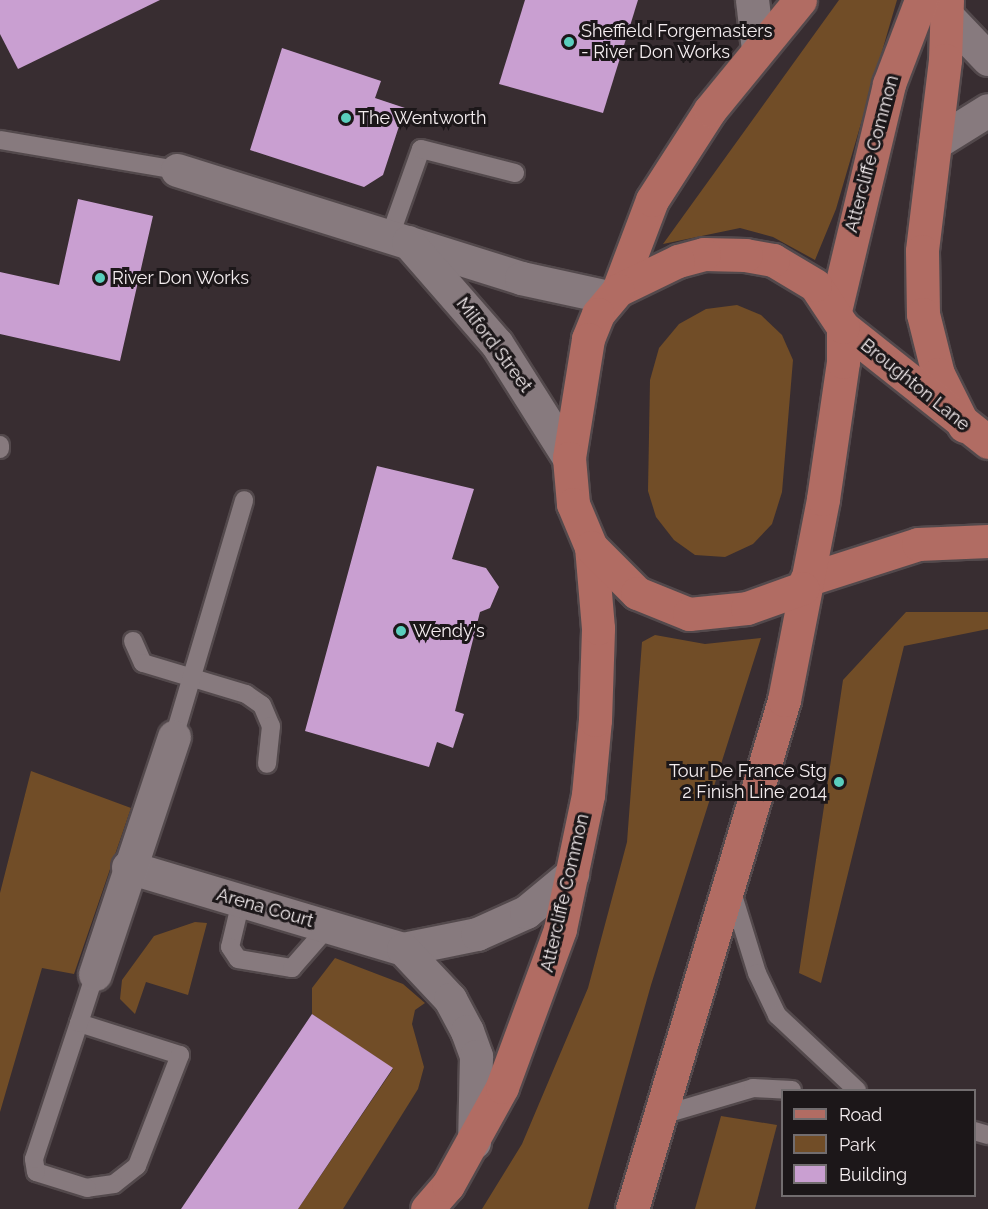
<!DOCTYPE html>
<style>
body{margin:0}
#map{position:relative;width:988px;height:1209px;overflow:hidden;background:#382d31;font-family:Raleway,sans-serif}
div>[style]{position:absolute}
.green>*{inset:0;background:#714d27}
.building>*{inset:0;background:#c99fd1}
.roads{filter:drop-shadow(2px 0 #53494c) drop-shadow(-2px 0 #53494c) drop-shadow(0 2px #53494c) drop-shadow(0 -2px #53494c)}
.lane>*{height:18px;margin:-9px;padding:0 9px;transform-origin:9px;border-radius:9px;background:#877a7e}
.street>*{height:33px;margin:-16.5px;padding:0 16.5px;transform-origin:16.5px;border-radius:16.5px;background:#877a7e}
.primary>*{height:33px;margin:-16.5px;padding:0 16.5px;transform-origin:16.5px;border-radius:16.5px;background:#b16c63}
.dots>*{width:16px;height:16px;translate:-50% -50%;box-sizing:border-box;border:3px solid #1c1719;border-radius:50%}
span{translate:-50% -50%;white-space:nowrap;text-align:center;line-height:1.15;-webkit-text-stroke:6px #1c1719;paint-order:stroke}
.poi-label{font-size:18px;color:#f4edef}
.left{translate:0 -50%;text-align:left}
.right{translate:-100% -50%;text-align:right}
.street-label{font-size:18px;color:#f4edef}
.legend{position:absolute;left:781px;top:1089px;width:195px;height:108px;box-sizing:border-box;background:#1c1719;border:2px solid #726d6f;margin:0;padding:8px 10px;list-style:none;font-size:18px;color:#f4edef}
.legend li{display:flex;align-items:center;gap:12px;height:30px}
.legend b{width:30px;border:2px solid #726d6f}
</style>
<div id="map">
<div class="green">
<i style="clip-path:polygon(839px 0,897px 0,836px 209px,815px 260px,773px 237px,740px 228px,663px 244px)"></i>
<i style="clip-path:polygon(737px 305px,761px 315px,782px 335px,793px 360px,782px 492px,772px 524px,753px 544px,725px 557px,695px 555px,674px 540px,656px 517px,648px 491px,650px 380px,659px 348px,679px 324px,706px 309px)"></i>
<i style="clip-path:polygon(906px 612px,988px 612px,988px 629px,904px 646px,821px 983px,799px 973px,843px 680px)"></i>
<i style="clip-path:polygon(655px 635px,705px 644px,761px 638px,651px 985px,588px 1209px,482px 1209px,522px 1144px,588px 988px,627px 842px,642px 642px)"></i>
<i style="clip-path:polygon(31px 771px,131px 808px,74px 974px,42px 968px,0 1112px,0 893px)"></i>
<i style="clip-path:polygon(195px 922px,207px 923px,188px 995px,146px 982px,135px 1014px,120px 999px,122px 980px,154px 936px)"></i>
<i style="clip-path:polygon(335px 958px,403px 984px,425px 1003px,415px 1010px,412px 1024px,424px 1067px,418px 1089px,343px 1209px,298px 1209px,393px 1069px,312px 1014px,312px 988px)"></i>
<i style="clip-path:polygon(721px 1116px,777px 1125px,755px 1209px,695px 1209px)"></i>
</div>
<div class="building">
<i style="clip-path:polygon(0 0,160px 0,18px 69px,0 34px)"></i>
<i style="clip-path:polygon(525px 0,638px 0,603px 113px,499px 84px)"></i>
<i style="clip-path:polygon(282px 48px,381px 81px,375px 98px,405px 108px,383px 175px,364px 187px,250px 150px)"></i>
<i style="clip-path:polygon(78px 199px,153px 216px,120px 361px,0 334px,0 272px,59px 285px)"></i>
<i style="clip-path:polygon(377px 466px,474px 489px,452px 559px,486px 568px,499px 587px,490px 608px,480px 612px,455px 711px,464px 714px,453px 748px,437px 742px,429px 767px,305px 731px)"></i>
<i style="clip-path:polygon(312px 1014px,393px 1068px,335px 1154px,298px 1209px,181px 1209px)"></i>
</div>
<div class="roads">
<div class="lane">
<i style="left:0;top:140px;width:180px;rotate:9.6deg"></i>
<i style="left:390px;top:236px;width:92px;rotate:-70.4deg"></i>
<i style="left:421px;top:149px;width:97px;rotate:14.3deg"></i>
<i style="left:0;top:445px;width:4px;rotate:90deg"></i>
<i style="left:133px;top:641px;width:24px;rotate:66deg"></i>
<i style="left:143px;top:663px;width:108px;rotate:16.8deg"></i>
<i style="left:246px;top:694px;width:19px;rotate:35deg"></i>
<i style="left:262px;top:705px;width:23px;rotate:67deg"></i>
<i style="left:271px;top:726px;width:38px;rotate:96deg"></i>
<i style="left:174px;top:737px;width:247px;rotate:-73.5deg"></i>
<i style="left:731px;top:889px;width:88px;rotate:72.8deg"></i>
<i style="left:757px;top:973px;width:47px;rotate:64.5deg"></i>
<i style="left:777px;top:1015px;width:110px;rotate:43.2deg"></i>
<i style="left:241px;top:901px;width:47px;rotate:103.4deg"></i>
<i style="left:230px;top:947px;width:14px;rotate:56deg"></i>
<i style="left:238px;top:959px;width:55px;rotate:9.5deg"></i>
<i style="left:292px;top:968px;width:55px;rotate:-48.7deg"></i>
<i style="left:79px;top:1023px;width:106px;rotate:17.6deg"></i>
<i style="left:180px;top:1055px;width:119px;rotate:111.2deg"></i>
<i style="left:137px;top:1166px;width:29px;rotate:142deg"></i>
<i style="left:114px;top:1184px;width:27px;rotate:172deg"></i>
<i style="left:87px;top:1188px;width:53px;rotate:-162.6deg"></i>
<i style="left:36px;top:1172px;width:13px;rotate:-99deg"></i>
<i style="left:34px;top:1159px;width:143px;rotate:-71.7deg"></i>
<i style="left:79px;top:1023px;width:52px;rotate:-71.9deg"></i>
<i style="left:659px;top:1116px;width:98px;rotate:-16.6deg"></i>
<i style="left:753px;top:1088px;width:39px;rotate:3deg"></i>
<i style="left:974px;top:1131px;width:15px;rotate:16deg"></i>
</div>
<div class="street">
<i style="left:752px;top:0;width:49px;rotate:83deg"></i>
<i style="left:946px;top:15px;width:61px;rotate:46.3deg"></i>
<i style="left:935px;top:143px;width:62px;rotate:-31.9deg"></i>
<i style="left:177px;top:170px;width:361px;rotate:17.4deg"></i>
<i style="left:521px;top:278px;width:90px;rotate:12.2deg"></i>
<i style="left:408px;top:242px;width:135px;rotate:48.9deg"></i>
<i style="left:497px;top:344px;width:135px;rotate:57.7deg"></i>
<i style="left:128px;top:867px;width:287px;rotate:16.6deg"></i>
<i style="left:403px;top:949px;width:76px;rotate:-11.5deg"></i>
<i style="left:477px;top:934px;width:54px;rotate:-24.2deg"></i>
<i style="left:526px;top:912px;width:60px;rotate:-39.6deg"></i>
<i style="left:403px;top:949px;width:69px;rotate:46.8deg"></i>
<i style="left:450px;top:999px;width:36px;rotate:62deg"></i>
<i style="left:467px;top:1031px;width:27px;rotate:70deg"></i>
<i style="left:476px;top:1056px;width:86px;rotate:91.3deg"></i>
<i style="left:95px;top:974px;width:250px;rotate:-71.6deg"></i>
</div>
<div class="primary">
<i style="left:947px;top:0;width:60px;rotate:91.9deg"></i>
<i style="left:945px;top:60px;width:192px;rotate:96.9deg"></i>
<i style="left:922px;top:251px;width:63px;rotate:89.1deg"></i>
<i style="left:923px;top:314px;width:62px;rotate:76deg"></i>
<i style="left:938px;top:374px;width:58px;rotate:63.4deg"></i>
<i style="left:618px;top:290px;width:96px;rotate:-69.3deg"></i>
<i style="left:652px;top:200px;width:107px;rotate:-57.2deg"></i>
<i style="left:710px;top:110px;width:142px;rotate:-50.7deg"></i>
<i style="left:835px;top:311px;width:233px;rotate:-76.6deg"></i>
<i style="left:889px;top:84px;width:90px;rotate:-69.1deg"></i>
<i style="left:843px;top:327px;width:185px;rotate:38.4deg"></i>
<i style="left:806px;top:580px;width:118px;rotate:-17.8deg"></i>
<i style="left:918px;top:544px;width:70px;rotate:-2.5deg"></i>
<i style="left:427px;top:1209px;width:32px;rotate:-49deg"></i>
<i style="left:448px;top:1185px;width:112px;rotate:-61.1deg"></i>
<i style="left:502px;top:1087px;width:168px;rotate:-69.8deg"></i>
<i style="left:560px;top:929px;width:137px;rotate:-78.2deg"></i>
<i style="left:588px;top:795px;width:75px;rotate:-84.7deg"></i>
<i style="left:595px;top:720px;width:92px;rotate:-88.1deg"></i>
<i style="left:598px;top:628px;width:81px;rotate:-94.9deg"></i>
<i style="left:632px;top:1209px;width:531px;rotate:-73.37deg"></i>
<i style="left:784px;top:700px;width:205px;rotate:-79deg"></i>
<i style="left:823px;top:499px;width:138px;rotate:-81.7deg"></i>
<i style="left:843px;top:362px;width:35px;rotate:-90deg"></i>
<i style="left:843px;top:327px;width:50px;rotate:-123.7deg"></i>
<i style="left:815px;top:285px;width:49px;rotate:-149.2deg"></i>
<i style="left:773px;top:260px;width:27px;rotate:-170deg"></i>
<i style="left:746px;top:255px;width:42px;rotate:-178.6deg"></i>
<i style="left:704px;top:254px;width:27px;rotate:165deg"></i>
<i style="left:678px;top:261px;width:67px;rotate:154.2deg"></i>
<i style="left:618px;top:290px;width:31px;rotate:130deg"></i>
<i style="left:598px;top:314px;width:27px;rotate:112deg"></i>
<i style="left:588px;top:339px;width:121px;rotate:99.1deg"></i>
<i style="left:569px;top:458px;width:46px;rotate:85deg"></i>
<i style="left:573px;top:504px;width:47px;rotate:67.3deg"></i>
<i style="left:591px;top:547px;width:65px;rotate:45deg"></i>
<i style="left:637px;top:593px;width:56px;rotate:22deg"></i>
<i style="left:689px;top:614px;width:58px;rotate:-5.9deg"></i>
<i style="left:747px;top:608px;width:59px;rotate:-19.7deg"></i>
</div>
</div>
<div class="dots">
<i style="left:569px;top:42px;background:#5acebd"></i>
<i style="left:346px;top:118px;background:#5acebd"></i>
<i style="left:100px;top:278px;background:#5acebd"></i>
<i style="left:401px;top:631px;background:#5acebd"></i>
<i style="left:839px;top:782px;background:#5acebd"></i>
</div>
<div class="poi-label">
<span class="left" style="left:581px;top:42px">Sheffield Forgemasters<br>- River Don Works</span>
<span class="left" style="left:358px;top:118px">The Wentworth</span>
<span class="left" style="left:112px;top:278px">River Don Works</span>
<span class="left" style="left:413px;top:631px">Wendy's</span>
<span class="right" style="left:827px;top:782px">Tour De France Stg<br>2 Finish Line 2014</span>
</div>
<div class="street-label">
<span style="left:872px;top:154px;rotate:-75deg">Attercliffe Common</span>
<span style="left:494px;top:345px;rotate:53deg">Milford Street</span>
<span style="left:915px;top:385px;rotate:39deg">Broughton Lane</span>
<span style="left:565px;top:893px;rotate:-77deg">Attercliffe Common</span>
<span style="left:265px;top:908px;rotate:16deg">Arena Court</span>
</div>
<ul class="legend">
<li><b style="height:8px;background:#b16c63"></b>Road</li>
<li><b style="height:16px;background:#714d27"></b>Park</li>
<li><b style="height:16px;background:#c99fd1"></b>Building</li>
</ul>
</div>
